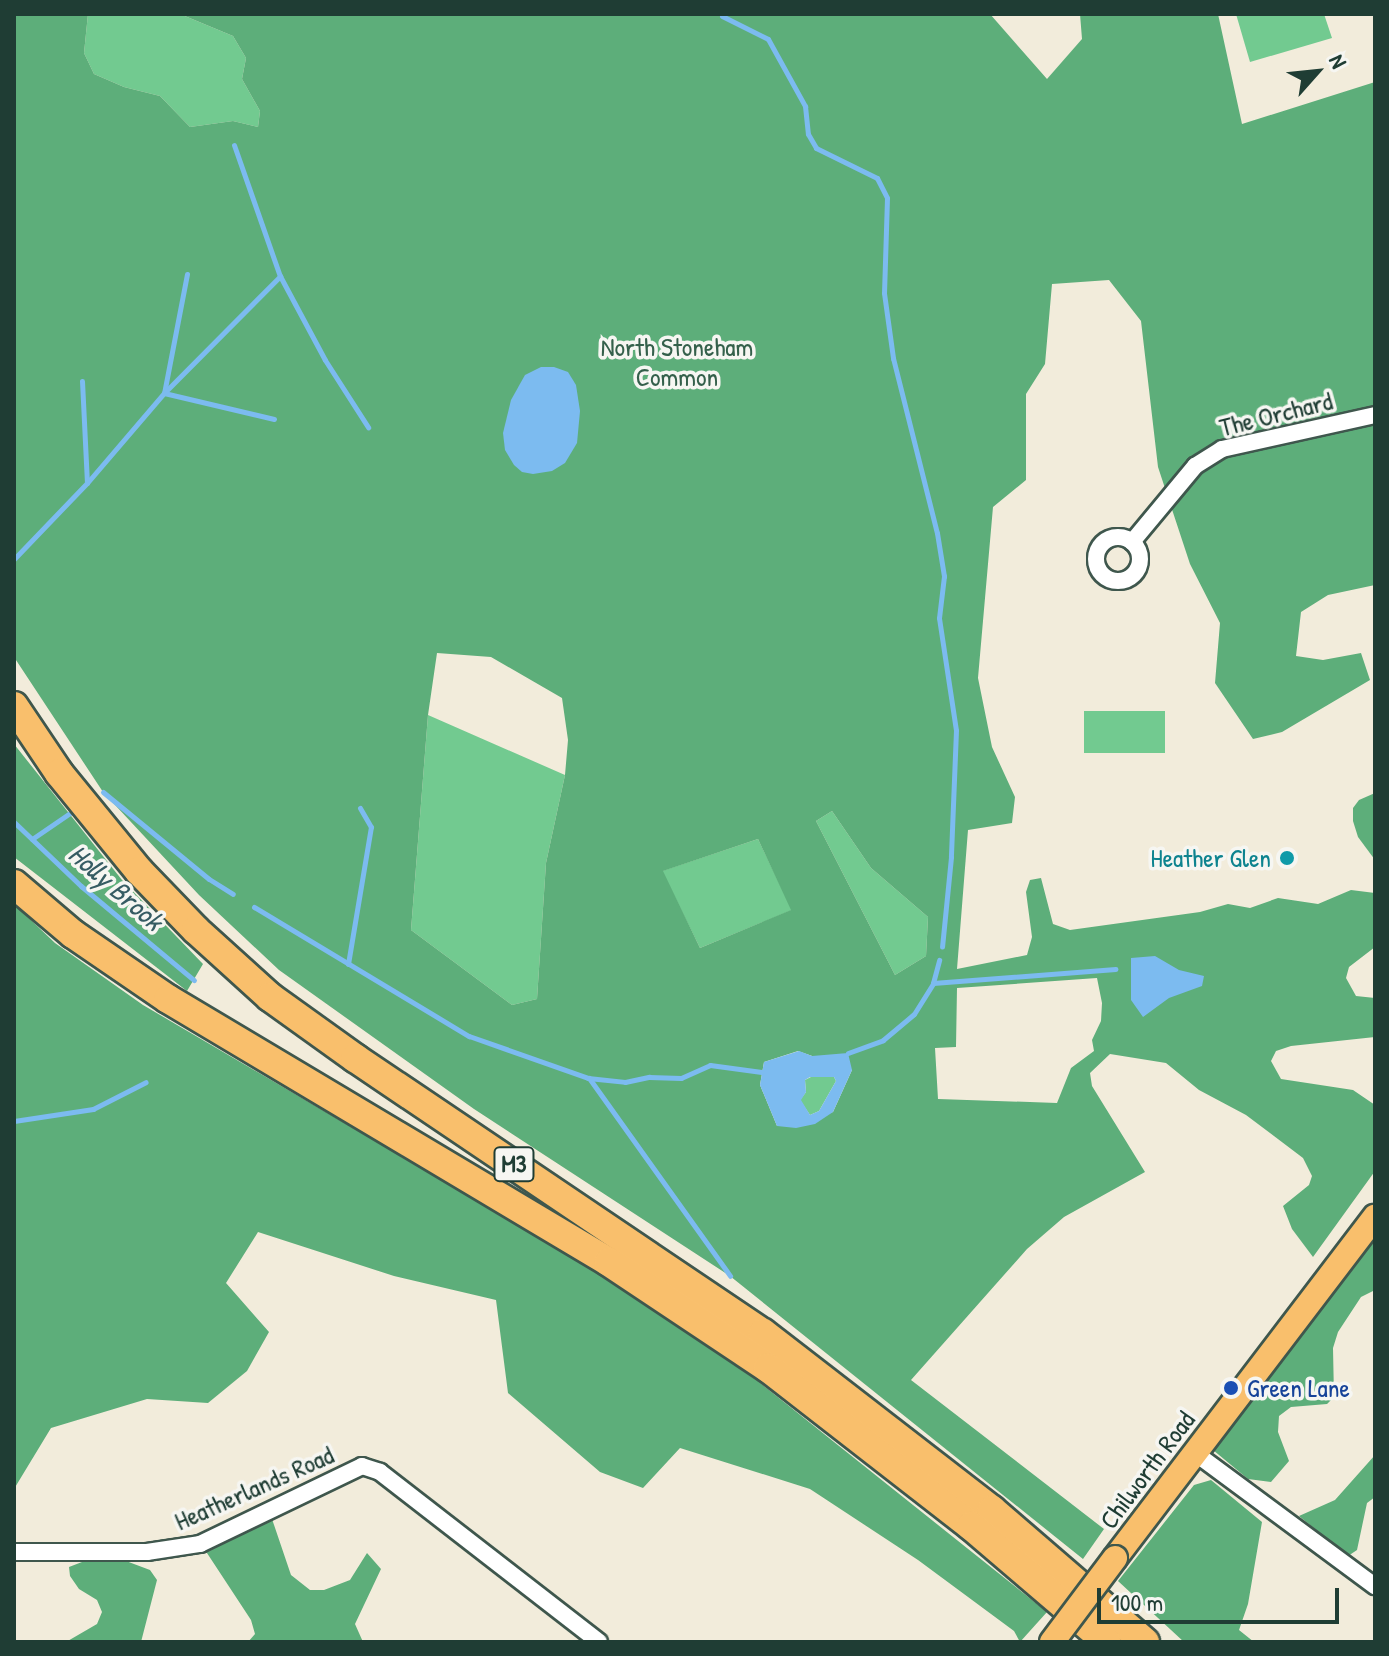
<!DOCTYPE html>
<style>
body{margin:0}
#map{position:relative;width:1389px;height:1656px;overflow:hidden;background:#f2ecdb;font-family:"Patrick Hand",sans-serif}
div>[style]{position:absolute}
.green>*{inset:0;background:#72ca90;transform-origin:0 0}
.forest>*{inset:0;background:#5dae7a}
.water>*{inset:0;background:#7cbbf0}
.stream>*{height:5px;margin:-2.5px;padding:0 2.5px;transform-origin:2.5px;border-radius:2.5px;background:#7cbbf0}
.roads{filter:drop-shadow(2px 0 #3f574d) drop-shadow(-2px 0 #3f574d) drop-shadow(0 2px #3f574d) drop-shadow(0 -2px #3f574d)}
.street>*{height:16px;margin:-8px;padding:0 8px;transform-origin:8px;border-radius:8px;background:#fff}
.street>.ring{margin:-8px;padding:0;box-sizing:content-box;background:none;border:16px solid #fff;border-radius:50%}
.primary>*{height:24px;margin:-12px;padding:0 12px;transform-origin:12px;border-radius:12px;background:#f9bf6c}
.highway>*{height:28px;margin:-14px;padding:0 14px;transform-origin:14px;border-radius:14px;background:#f9bf6c}
.bridges{filter:drop-shadow(2px 0 #3f574d) drop-shadow(-2px 0 #3f574d) drop-shadow(0 2px #3f574d) drop-shadow(0 -2px #3f574d)}
.primary-bridge>*{height:24px;margin:-12px;padding:0 12px;transform-origin:12px;border-radius:12px;background:#f9bf6c}
.dots>*{width:22px;height:22px;translate:-50% -50%;box-sizing:border-box;border:4px solid #f6f6f2;border-radius:50%}
span{translate:-50% -50%;white-space:nowrap;text-align:center;line-height:1.15;-webkit-text-stroke:7px #f6f6f2;paint-order:stroke}
.shield-label span{padding:2px 6px;background:#f6f6f2;border:2px solid;border-radius:6px;-webkit-text-stroke-width:0}
.shield-label{font-size:24px;color:#1f3d34;font-weight:700}
.park-label{font-size:26px;color:#34604b}
.street-label{font-size:26px;color:#1f3d34}
.culture-label{font-size:26px;color:#0d838f}
.right{translate:-100% -50%;text-align:right}
.transit-label{font-size:26px;color:#164399}
.left{translate:0 -50%;text-align:left}
.water-label{font-size:28px;color:#365c63;font-style:italic}
.frame{position:absolute;inset:0;border:16px solid #1f3d34;pointer-events:none}
.north{position:absolute;left:1277px;top:32px;width:80px;height:80px;-webkit-text-stroke:6px #f6f6f2;paint-order:stroke;rotate:63deg;font-size:22px;font-weight:700;line-height:32px;text-align:center;color:#1f3d34}
.north::after{content:'';display:block;margin:auto;width:28px;height:36px;background:#1f3d34;clip-path:polygon(50% 0,100% 100%,50% 72%,0 100%)}
.scale{position:absolute;left:1097px;top:1588px;width:242px;height:36px;box-sizing:border-box;border:4px solid #1f3d34;border-top:0;padding-left:10px;font-size:24px;line-height:28px;white-space:nowrap;color:#1f3d34;-webkit-text-stroke:6px #f6f6f2;paint-order:stroke}
</style>
<div id="map">
<div class="green">
<i style="clip-path:polygon(88px 14px,180px 14px,233px 36px,246px 58px,242px 79px,260px 111px,258px 127px,233px 121px,190px 127px,160px 96px,124px 87px,94px 74px,84px 53px)"></i>
<i style="clip-path:polygon(1236px 14px,1324px 14px,1332px 38px,1250px 62px)"></i>
<i style="left:1084px;top:711px;width:81px;height:42px"></i>
<i style="clip-path:polygon(428px 715px,565px 775px,546px 863px,537px 999px,512px 1005px,411px 930px)"></i>
<i style="clip-path:polygon(832px 811px,871px 868px,928px 917px,926px 956px,895px 975px,816px 821px)"></i>
<i style="clip-path:polygon(758px 839px,792px 910px,700px 948px,662px 871px)"></i>
<i style="clip-path:polygon(811px 1077px,834px 1077px,836px 1081px,819px 1111px,810px 1115px,800px 1100px,806px 1092px,805px 1080px)"></i>
</div>
<div class="forest">
<i style="clip-path:polygon(evenodd,14px 14px,88px 14px,84px 53px,94px 74px,124px 87px,160px 96px,190px 127px,233px 121px,258px 127px,260px 111px,242px 79px,246px 58px,233px 36px,180px 14px,990px 14px,1047px 79px,1082px 39px,1080px 14px,1218px 14px,1242px 124px,1375px 82px,1375px 585px,1328px 595px,1301px 612px,1296px 656px,1323px 660px,1361px 653px,1370px 680px,1282px 732px,1253px 739px,1215px 683px,1220px 623px,1190px 564px,1158px 467px,1141px 321px,1109px 280px,1052px 284px,1045px 364px,1026px 394px,1026px 480px,993px 507px,978px 678px,992px 747px,1015px 797px,1012px 823px,968px 830px,957px 969px,1027px 955px,1032px 937px,1026px 892px,1030px 880px,1041px 878px,1053px 924px,1070px 930px,1200px 912px,1228px 904px,1250px 908px,1278px 898px,1318px 904px,1351px 890px,1375px 893px,1375px 947px,1349px 967px,1346px 978px,1356px 996px,1375px 998px,1375px 1037px,1291px 1046px,1276px 1051px,1271px 1061px,1281px 1079px,1353px 1090px,1375px 1105px,1375px 1171px,1313px 1257px,1292px 1229px,1283px 1206px,1309px 1185px,1312px 1176px,1303px 1158px,1246px 1115px,1199px 1090px,1166px 1063px,1110px 1054px,1090px 1073px,1092px 1086px,1145px 1172px,1064px 1217px,1027px 1249px,911px 1380px,1104px 1529px,1083px 1559px,730px 1276px,474px 1109px,279px 970px,199px 895px,103px 792px,14px 657px,14px 14px,437px 653px,491px 657px,562px 698px,568px 740px,565px 775px,546px 863px,537px 999px,512px 1005px,411px 930px,428px 715px,437px 653px,14px 14px,832px 811px,871px 868px,928px 917px,926px 956px,895px 975px,816px 821px,832px 811px,14px 14px,758px 839px,791px 910px,700px 948px,663px 871px,758px 839px,14px 14px,1097px 978px,1102px 1003px,1101px 1021px,1092px 1040px,1094px 1051px,1071px 1068px,1057px 1103px,938px 1099px,935px 1048px,956px 1047px,957px 988px,1097px 978px,14px 14px,798px 1051px,852px 1070px,833px 1112px,777px 1126px,760px 1085px,764px 1062px,798px 1051px)"></i>
<i style="clip-path:polygon(14px 744px,122px 880px,203px 964px,187px 991px,14px 857px)"></i>
<i style="clip-path:polygon(1375px 793px,1375px 860px,1358px 837px,1353px 821px,1353px 808px,1359px 800px)"></i>
<i style="clip-path:polygon(14px 904px,55px 943px,143px 1005px,585px 1264px,754px 1378px,1047px 1612px,1020px 1642px,1014px 1631px,918px 1560px,810px 1489px,680px 1448px,643px 1488px,600px 1472px,508px 1393px,496px 1300px,394px 1276px,258px 1232px,226px 1283px,269px 1332px,247px 1371px,208px 1403px,147px 1399px,51px 1428px,14px 1489px)"></i>
<i style="clip-path:polygon(1375px 1233px,1375px 1290px,1361px 1297px,1338px 1332px,1333px 1348px,1334px 1397px,1327px 1404px,1291px 1407px,1279px 1416px,1278px 1432px,1289px 1461px,1271px 1482px,1248px 1479px,1213px 1450px,1214px 1440px)"></i>
<i style="clip-path:polygon(1375px 1455px,1375px 1497px,1367px 1503px,1357px 1550px,1348px 1556px,1299px 1516px,1335px 1500px)"></i>
<i style="clip-path:polygon(1211px 1480px,1262px 1522px,1248px 1604px,1239px 1630px,1254px 1642px,1184px 1642px,1118px 1581px,1194px 1485px)"></i>
<i style="clip-path:polygon(271px 1516px,291px 1575px,310px 1590px,324px 1590px,350px 1580px,367px 1553px,381px 1569px,355px 1624px,363px 1642px,248px 1642px,255px 1634px,251px 1620px,205px 1550px)"></i>
<i style="clip-path:polygon(126px 1561px,150px 1570px,157px 1580px,141px 1642px,66px 1642px,97px 1624px,102px 1612px,97px 1600px,79px 1589px,70px 1576px,69px 1567px,82px 1562px)"></i>
</div>
<div class="water">
<i style="clip-path:polygon(541px 367px,554px 367px,568px 372px,576px 385px,580px 411px,577px 443px,565px 463px,552px 471px,533px 474px,522px 472px,514px 465px,505px 450px,503px 433px,511px 400px,525px 375px)"></i>
<i style="clip-path:polygon(1155px 956px,1179px 970px,1204px 976px,1202px 986px,1169px 998px,1143px 1017px,1131px 1000px,1131px 958px)"></i>
<i style="clip-path:polygon(evenodd,799px 1051px,812px 1056px,848px 1053px,852px 1070px,833px 1112px,815px 1124px,796px 1128px,777px 1126px,760px 1085px,764px 1062px,799px 1051px,810px 1077px,834px 1077px,836px 1081px,819px 1111px,810px 1115px,801px 1100px,806px 1092px,805px 1080px,810px 1077px)"></i>
</div>
<div class="stream">
<i style="left:722px;top:16px;width:51px;rotate:26.6deg"></i>
<i style="left:768px;top:39px;width:77px;rotate:61.1deg"></i>
<i style="left:805px;top:106px;width:28px;rotate:84deg"></i>
<i style="left:808px;top:134px;width:16px;rotate:60deg"></i>
<i style="left:816px;top:148px;width:68px;rotate:26.2deg"></i>
<i style="left:877px;top:178px;width:22px;rotate:63deg"></i>
<i style="left:887px;top:198px;width:95px;rotate:91.8deg"></i>
<i style="left:884px;top:293px;width:66px;rotate:82.1deg"></i>
<i style="left:893px;top:358px;width:180px;rotate:75.9deg"></i>
<i style="left:937px;top:533px;width:44px;rotate:80.8deg"></i>
<i style="left:944px;top:576px;width:42px;rotate:96.8deg"></i>
<i style="left:939px;top:618px;width:113px;rotate:81.4deg"></i>
<i style="left:956px;top:730px;width:127px;rotate:92.3deg"></i>
<i style="left:951px;top:857px;width:90px;rotate:95.7deg"></i>
<i style="left:234px;top:145px;width:139px;rotate:70.7deg"></i>
<i style="left:280px;top:276px;width:95px;rotate:61.8deg"></i>
<i style="left:325px;top:360px;width:80px;rotate:57.3deg"></i>
<i style="left:187px;top:274px;width:121px;rotate:100.9deg"></i>
<i style="left:164px;top:393px;width:113px;rotate:13.3deg"></i>
<i style="left:82px;top:381px;width:102px;rotate:87.2deg"></i>
<i style="left:14px;top:559px;width:105px;rotate:-46.2deg"></i>
<i style="left:87px;top:483px;width:118px;rotate:-49.5deg"></i>
<i style="left:164px;top:393px;width:165px;rotate:-45.2deg"></i>
<i style="left:103px;top:792px;width:137px;rotate:39.4deg"></i>
<i style="left:209px;top:879px;width:28px;rotate:32deg"></i>
<i style="left:14px;top:822px;width:93px;rotate:43.7deg"></i>
<i style="left:81px;top:886px;width:147px;rotate:39.8deg"></i>
<i style="left:32px;top:839px;width:46px;rotate:-34.4deg"></i>
<i style="left:254px;top:907px;width:251px;rotate:31deg"></i>
<i style="left:469px;top:1036px;width:126px;rotate:19.4deg"></i>
<i style="left:588px;top:1078px;width:37px;rotate:6deg"></i>
<i style="left:625px;top:1082px;width:25px;rotate:-12deg"></i>
<i style="left:649px;top:1077px;width:32px;rotate:2deg"></i>
<i style="left:681px;top:1078px;width:32px;rotate:-24deg"></i>
<i style="left:710px;top:1065px;width:52px;rotate:7.7deg"></i>
<i style="left:348px;top:964px;width:139px;rotate:-80.5deg"></i>
<i style="left:371px;top:827px;width:22px;rotate:-120deg"></i>
<i style="left:933px;top:983px;width:183px;rotate:-4.4deg"></i>
<i style="left:848px;top:1053px;width:37px;rotate:-20deg"></i>
<i style="left:883px;top:1040px;width:40px;rotate:-40deg"></i>
<i style="left:914px;top:1014px;width:36px;rotate:-58deg"></i>
<i style="left:933px;top:983px;width:24px;rotate:-75deg"></i>
<i style="left:589px;top:1078px;width:243px;rotate:54.5deg"></i>
<i style="left:14px;top:1121px;width:80px;rotate:-8.6deg"></i>
<i style="left:93px;top:1109px;width:59px;rotate:-27deg"></i>
</div>
<div class="roads">
<div class="street">
<i class="ring" style="left:1096px;top:537px;width:28px;height:28px"></i>
<i style="left:1132px;top:542px;width:99px;rotate:-50.3deg"></i>
<i style="left:1195px;top:466px;width:32px;rotate:-32deg"></i>
<i style="left:1222px;top:449px;width:157px;rotate:-12.5deg"></i>
<i style="left:1195px;top:1453px;width:224px;rotate:36.5deg"></i>
<i style="left:14px;top:1552px;width:133px"></i>
<i style="left:147px;top:1552px;width:54px;rotate:-8.6deg"></i>
<i style="left:200px;top:1544px;width:180px;rotate:-25.7deg"></i>
<i style="left:362px;top:1466px;width:19px;rotate:18deg"></i>
<i style="left:380px;top:1472px;width:277px;rotate:37.8deg"></i>
</div>
<div class="primary">
<i style="left:1115px;top:1558px;width:429px;rotate:-52.7deg"></i>
</div>
<div class="highway">
<i style="left:14px;top:706px;width:81px;rotate:56.1deg"></i>
<i style="left:59px;top:773px;width:127px;rotate:50.8deg"></i>
<i style="left:139px;top:871px;width:82px;rotate:46deg"></i>
<i style="left:196px;top:930px;width:100px;rotate:42.2deg"></i>
<i style="left:270px;top:997px;width:105px;rotate:35.7deg"></i>
<i style="left:355px;top:1058px;width:492px;rotate:34deg"></i>
<i style="left:763px;top:1333px;width:289px;rotate:37.7deg"></i>
<i style="left:992px;top:1510px;width:202px;rotate:40.8deg"></i>
<i style="left:14px;top:884px;width:77px;rotate:40.3deg"></i>
<i style="left:73px;top:934px;width:115px;rotate:34.4deg"></i>
<i style="left:168px;top:999px;width:513px;rotate:30.81deg"></i>
<i style="left:609px;top:1262px;width:191px;rotate:33.7deg"></i>
<i style="left:768px;top:1368px;width:257px;rotate:37.9deg"></i>
<i style="left:971px;top:1526px;width:179px;rotate:40.5deg"></i>
</div>
</div>
<div class="bridges">
<div class="primary-bridge">
<i style="left:1052px;top:1642px;width:105px;rotate:-53.1deg"></i>
</div>
</div>
<div class="dots">
<i style="left:1287px;top:858px;background:#0f9aa8"></i>
<i style="left:1231px;top:1388px;background:#1a4fb4"></i>
</div>
<div class="shield-label">
<span style="left:514px;top:1164px">M3</span>
</div>
<div class="park-label">
<span style="left:677px;top:362px">North Stoneham<br>Common</span>
</div>
<div class="street-label">
<span style="left:1276px;top:414px;rotate:-14deg">The Orchard</span>
<span style="left:1147px;top:1470px;rotate:-53deg">Chilworth Road</span>
<span style="left:254px;top:1488px;rotate:-24deg">Heatherlands Road</span>
</div>
<div class="culture-label">
<span class="right" style="left:1271px;top:858px">Heather Glen</span>
</div>
<div class="transit-label">
<span class="left" style="left:1247px;top:1388px">Green Lane</span>
</div>
<div class="water-label">
<span style="left:116px;top:887px;rotate:41deg">Holly Brook</span>
</div>
<div class="frame"></div>
<div class="north">N</div>
<div class="scale">100 m</div>
</div>
